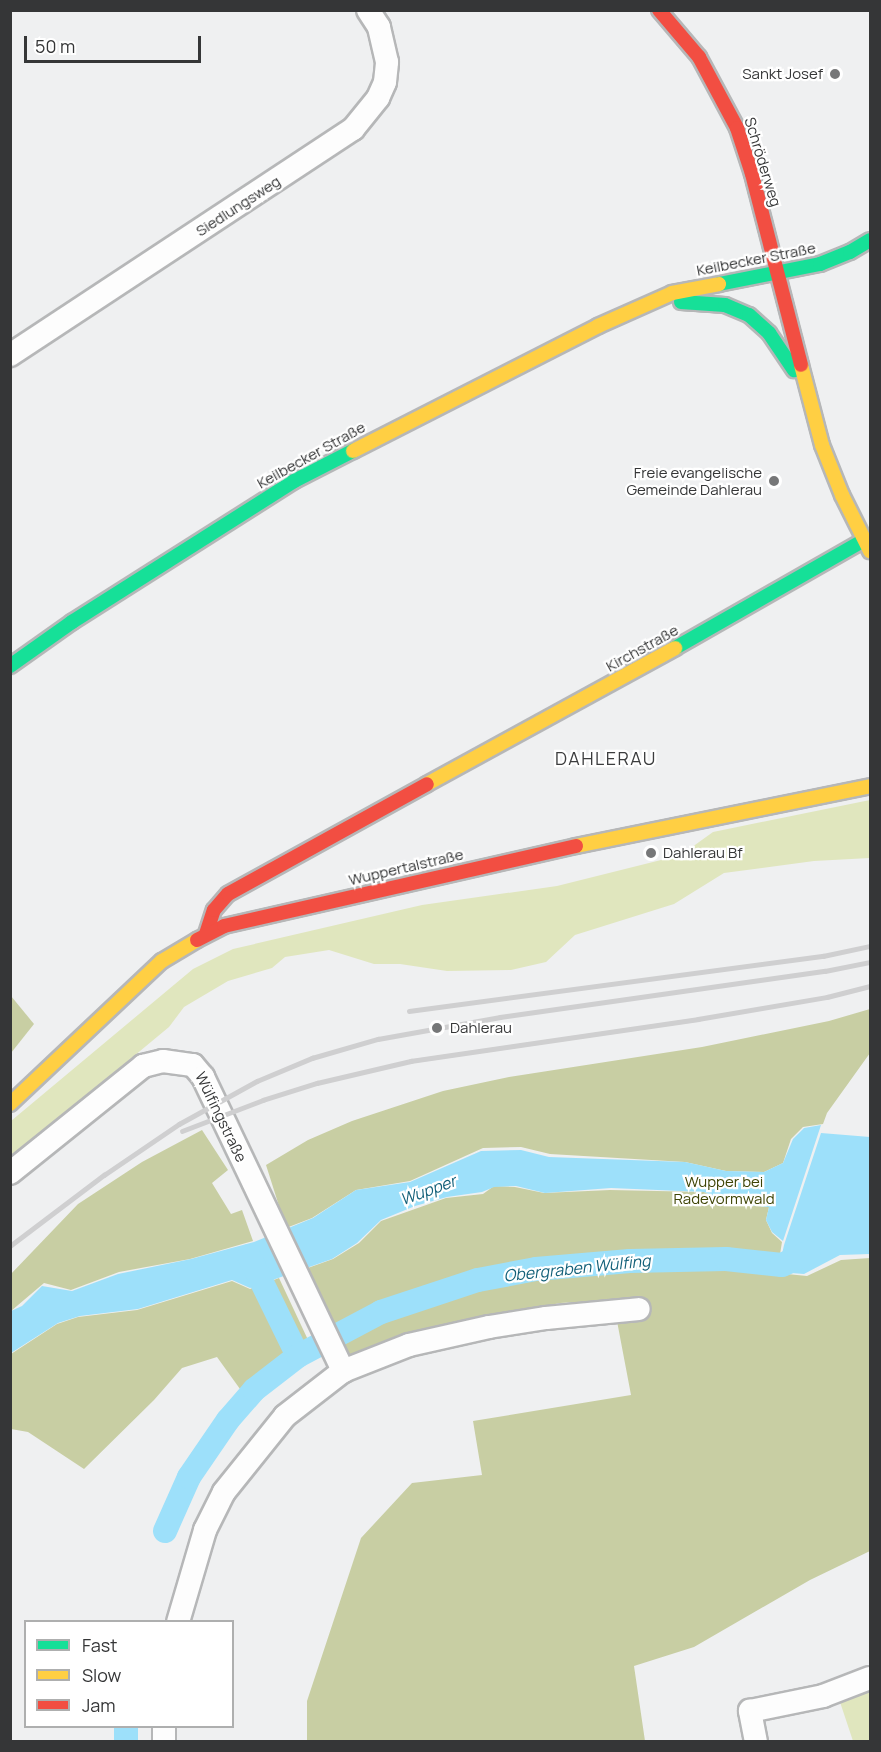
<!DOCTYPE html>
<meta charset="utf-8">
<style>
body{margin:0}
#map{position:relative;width:881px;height:1752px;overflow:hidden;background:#eff0f1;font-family:Manrope,sans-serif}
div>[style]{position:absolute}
.green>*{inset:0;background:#e0e6be}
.forest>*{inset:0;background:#c8cea3}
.water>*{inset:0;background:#9de0fa}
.canal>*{height:24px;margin:-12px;padding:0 12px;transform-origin:12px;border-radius:12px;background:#9de0fa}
.roads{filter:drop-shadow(2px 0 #b6b7b8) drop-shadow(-2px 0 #b6b7b8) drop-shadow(0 2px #b6b7b8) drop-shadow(0 -2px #b6b7b8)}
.street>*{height:22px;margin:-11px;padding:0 11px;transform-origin:11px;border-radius:11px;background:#fdfdfd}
.fast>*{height:14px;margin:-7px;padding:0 7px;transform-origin:7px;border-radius:7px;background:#16e098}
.slow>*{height:14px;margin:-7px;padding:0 7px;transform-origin:7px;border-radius:7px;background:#ffcf43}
.jam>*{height:14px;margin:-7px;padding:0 7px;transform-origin:7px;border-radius:7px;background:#f24e42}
.rail>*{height:4.5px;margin:-2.25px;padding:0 2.25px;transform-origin:2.25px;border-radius:2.25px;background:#cfcfd0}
.dots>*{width:16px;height:16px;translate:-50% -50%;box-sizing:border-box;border:3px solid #fff;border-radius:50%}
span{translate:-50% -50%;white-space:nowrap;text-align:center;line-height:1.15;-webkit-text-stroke:4.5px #fff;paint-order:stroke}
.poi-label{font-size:15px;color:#353637}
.right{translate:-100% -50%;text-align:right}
.left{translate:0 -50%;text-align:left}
.street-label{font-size:15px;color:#353637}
.park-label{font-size:15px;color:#3e4405}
.water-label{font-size:16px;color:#126079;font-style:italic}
.quarter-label{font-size:18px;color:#3c3d3e;letter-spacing:1.5px}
.frame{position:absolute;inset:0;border:12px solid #353637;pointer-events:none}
.legend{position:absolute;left:24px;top:1620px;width:210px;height:108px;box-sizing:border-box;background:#fff;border:2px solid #aeafaf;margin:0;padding:8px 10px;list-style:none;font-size:18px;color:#353637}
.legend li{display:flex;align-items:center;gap:12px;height:30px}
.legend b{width:30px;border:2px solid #aeafaf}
.scale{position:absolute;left:24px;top:36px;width:177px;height:27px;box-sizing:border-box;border:3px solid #353637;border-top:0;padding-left:8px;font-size:18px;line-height:21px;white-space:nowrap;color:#353637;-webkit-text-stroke:4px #fff;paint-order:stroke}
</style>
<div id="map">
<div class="green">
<i style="clip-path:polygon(870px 800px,870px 858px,814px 861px,724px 873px,674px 904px,575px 935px,546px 962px,511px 970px,447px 971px,400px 964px,374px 964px,329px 950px,285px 957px,272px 968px,228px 981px,184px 1007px,169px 1027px,11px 1158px,11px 1121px,193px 969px,233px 949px,422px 905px,557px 886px,681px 855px,713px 832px)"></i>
<i style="clip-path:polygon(870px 1680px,870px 1741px,853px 1741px,837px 1693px)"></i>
</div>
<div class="forest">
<i style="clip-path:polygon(11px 996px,34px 1024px,11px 1053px)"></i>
<i style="clip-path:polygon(870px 1009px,870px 1053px,827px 1113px,823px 1124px,803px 1127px,791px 1139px,783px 1163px,764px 1172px,726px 1171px,685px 1162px,550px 1154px,521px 1147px,483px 1148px,410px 1181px,356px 1190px,312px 1218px,286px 1228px,266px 1165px,308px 1140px,352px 1121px,443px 1091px,509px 1077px,702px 1047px,829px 1021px)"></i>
<i style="clip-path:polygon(202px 1130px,228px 1170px,212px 1183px,231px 1214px,242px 1210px,253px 1241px,190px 1259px,119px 1272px,71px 1290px,44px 1283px,11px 1311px,10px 1275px,78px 1204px,142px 1162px)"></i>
<i style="clip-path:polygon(494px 1186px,515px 1187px,544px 1193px,610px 1190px,704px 1192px,731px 1204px,769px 1207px,766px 1220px,772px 1233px,782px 1242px,777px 1273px,807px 1276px,841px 1260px,870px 1258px,870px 1551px,810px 1580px,694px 1647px,634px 1666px,645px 1741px,307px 1741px,307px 1701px,361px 1538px,412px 1483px,482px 1475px,473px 1421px,631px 1395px,613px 1300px,560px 1303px,434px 1329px,387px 1340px,349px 1358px,305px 1269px,333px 1259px,359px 1243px,381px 1221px,446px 1198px,483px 1194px)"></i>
<i style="clip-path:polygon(279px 1278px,309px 1342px,240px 1389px,217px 1357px,182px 1368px,154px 1400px,84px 1469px,28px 1432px,11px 1429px,11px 1354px,57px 1324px,78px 1317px,137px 1310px,232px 1281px,250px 1289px)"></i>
</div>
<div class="water">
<i style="clip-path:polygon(821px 1125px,783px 1241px,772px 1232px,766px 1220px,769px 1207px,731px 1204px,704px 1192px,611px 1188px,545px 1193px,516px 1186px,494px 1187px,482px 1192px,447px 1197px,415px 1206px,381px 1220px,357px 1243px,332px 1259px,250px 1288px,232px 1280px,138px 1309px,80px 1316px,58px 1323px,11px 1353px,11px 1311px,22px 1306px,42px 1286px,72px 1291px,118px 1274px,191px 1259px,254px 1242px,313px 1218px,356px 1190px,410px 1182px,481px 1151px,521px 1150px,549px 1157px,685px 1162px,726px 1171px,764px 1172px,783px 1163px,793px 1139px,804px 1128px)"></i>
<i style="clip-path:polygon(821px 1133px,870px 1137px,870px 1254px,840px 1255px,804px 1274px,778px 1272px,784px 1245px)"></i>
</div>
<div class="canal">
<i style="left:249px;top:1256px;width:111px;rotate:63.9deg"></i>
<i style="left:165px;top:1531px;width:59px;rotate:-66deg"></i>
<i style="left:189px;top:1477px;width:69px;rotate:-55.6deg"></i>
<i style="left:228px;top:1420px;width:40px;rotate:-49deg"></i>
<i style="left:254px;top:1390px;width:56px;rotate:-37.7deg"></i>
<i style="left:298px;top:1356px;width:94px;rotate:-27.9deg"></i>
<i style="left:381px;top:1312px;width:102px;rotate:-18.3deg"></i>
<i style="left:478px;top:1280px;width:59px;rotate:-10.7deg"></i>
<i style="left:536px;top:1269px;width:94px;rotate:-4.9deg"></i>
<i style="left:630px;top:1261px;width:96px;rotate:-1.2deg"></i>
<i style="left:726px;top:1259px;width:56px;rotate:6.1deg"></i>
<i style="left:782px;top:1265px;width:29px;rotate:-25deg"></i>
<i style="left:126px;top:1742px;width:16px;rotate:-90deg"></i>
</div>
<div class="roads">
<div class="street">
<i style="left:10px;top:355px;width:411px;rotate:-33.4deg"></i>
<i style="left:353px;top:129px;width:40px;rotate:-51deg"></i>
<i style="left:378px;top:98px;width:17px;rotate:-66deg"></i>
<i style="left:385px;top:82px;width:20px;rotate:-84deg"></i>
<i style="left:387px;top:62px;width:36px;rotate:-103deg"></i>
<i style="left:379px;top:27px;width:20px;rotate:-123deg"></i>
<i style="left:10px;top:1173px;width:171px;rotate:-38.8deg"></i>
<i style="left:143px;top:1066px;width:21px;rotate:-14deg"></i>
<i style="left:163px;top:1061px;width:30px;rotate:8deg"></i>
<i style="left:193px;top:1065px;width:16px;rotate:50deg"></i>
<i style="left:203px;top:1077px;width:326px;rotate:64.5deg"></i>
<i style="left:178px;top:1622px;width:96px;rotate:-73.6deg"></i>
<i style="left:205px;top:1530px;width:42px;rotate:-63.4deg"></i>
<i style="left:224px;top:1492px;width:97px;rotate:-51.2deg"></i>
<i style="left:285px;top:1416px;width:73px;rotate:-37.8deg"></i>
<i style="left:343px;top:1371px;width:71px;rotate:-21.5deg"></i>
<i style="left:409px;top:1345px;width:82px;rotate:-12.7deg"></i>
<i style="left:489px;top:1327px;width:58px;rotate:-9deg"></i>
<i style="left:546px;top:1318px;width:93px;rotate:-5.5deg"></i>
<i style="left:164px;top:1726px;width:16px;rotate:90deg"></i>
<i style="left:756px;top:1742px;width:32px;rotate:-101deg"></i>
<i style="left:750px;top:1711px;width:75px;rotate:-11.6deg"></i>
<i style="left:823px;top:1696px;width:50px;rotate:-21deg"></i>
</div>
<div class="fast">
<i style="left:719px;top:284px;width:103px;rotate:-11.2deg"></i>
<i style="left:820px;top:264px;width:32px;rotate:-22deg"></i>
<i style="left:850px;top:252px;width:23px;rotate:-31deg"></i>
<i style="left:681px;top:302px;width:44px;rotate:3.9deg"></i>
<i style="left:725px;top:305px;width:26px;rotate:23deg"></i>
<i style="left:749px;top:315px;width:27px;rotate:42deg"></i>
<i style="left:769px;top:333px;width:45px;rotate:56deg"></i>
<i style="left:675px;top:648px;width:218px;rotate:-29.7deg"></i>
<i style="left:10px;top:666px;width:76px;rotate:-35.4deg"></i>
<i style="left:72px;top:622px;width:263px;rotate:-32.4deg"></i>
<i style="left:294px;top:481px;width:66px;rotate:-27deg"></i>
</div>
<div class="slow">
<i style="left:801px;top:365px;width:83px;rotate:75.3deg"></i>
<i style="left:822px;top:445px;width:54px;rotate:68.2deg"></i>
<i style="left:842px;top:495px;width:63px;rotate:63.4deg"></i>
<i style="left:353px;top:451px;width:275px;rotate:-27deg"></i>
<i style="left:598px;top:326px;width:81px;rotate:-24deg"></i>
<i style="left:672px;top:293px;width:48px;rotate:-10.8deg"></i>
<i style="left:427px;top:784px;width:283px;rotate:-28.7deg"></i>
<i style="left:576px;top:846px;width:300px;rotate:-11.5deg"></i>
<i style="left:10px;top:1104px;width:209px;rotate:-43.3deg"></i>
<i style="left:162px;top:961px;width:41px;rotate:-31deg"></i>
</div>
<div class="jam">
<i style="left:659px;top:10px;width:62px;rotate:49.6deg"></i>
<i style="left:699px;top:57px;width:81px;rotate:61.8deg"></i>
<i style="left:737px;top:128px;width:48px;rotate:71.9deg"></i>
<i style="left:752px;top:174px;width:197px;rotate:75.6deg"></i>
<i style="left:206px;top:934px;width:25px;rotate:-72deg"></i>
<i style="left:214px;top:910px;width:21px;rotate:-49deg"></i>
<i style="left:228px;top:894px;width:227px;rotate:-28.9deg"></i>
<i style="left:197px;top:940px;width:30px;rotate:-27deg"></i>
<i style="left:224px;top:926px;width:361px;rotate:-12.8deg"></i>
</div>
</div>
<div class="rail">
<i style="left:409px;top:1011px;width:418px;rotate:-7.6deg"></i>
<i style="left:823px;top:956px;width:48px;rotate:-12deg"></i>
<i style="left:182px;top:1131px;width:87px;rotate:-20.9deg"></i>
<i style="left:263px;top:1100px;width:57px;rotate:-17.5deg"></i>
<i style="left:317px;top:1083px;width:97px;rotate:-13.2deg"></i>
<i style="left:411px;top:1061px;width:290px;rotate:-8.3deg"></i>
<i style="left:698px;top:1019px;width:131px;rotate:-9.7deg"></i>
<i style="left:827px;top:997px;width:44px;rotate:-14.3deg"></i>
<i style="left:10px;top:1246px;width:118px;rotate:-37.1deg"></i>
<i style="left:104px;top:1175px;width:91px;rotate:-34.2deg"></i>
<i style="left:179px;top:1124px;width:89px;rotate:-28.9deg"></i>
<i style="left:257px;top:1081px;width:60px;rotate:-22.7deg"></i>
<i style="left:312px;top:1058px;width:69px;rotate:-16.1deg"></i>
<i style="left:378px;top:1039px;width:124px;rotate:-10.2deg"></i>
<i style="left:500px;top:1017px;width:328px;rotate:-8.1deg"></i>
<i style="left:825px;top:971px;width:46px;rotate:-11.3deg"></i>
</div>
<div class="dots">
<i style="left:835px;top:74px;background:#767778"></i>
<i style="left:774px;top:481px;background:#767778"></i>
<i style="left:651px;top:853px;background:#767778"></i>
<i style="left:437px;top:1028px;background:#767778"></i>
</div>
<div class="poi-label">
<span class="right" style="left:823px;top:74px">Sankt Josef</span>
<span class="right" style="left:762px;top:481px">Freie evangelische<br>Gemeinde Dahlerau</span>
<span class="left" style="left:663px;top:853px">Dahlerau Bf</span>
<span class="left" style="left:450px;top:1028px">Dahlerau</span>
</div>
<div class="street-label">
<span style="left:763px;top:162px;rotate:73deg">Schröderweg</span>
<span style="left:238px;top:206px;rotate:-33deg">Siedlungsweg</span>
<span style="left:756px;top:259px;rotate:-11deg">Keilbecker Straße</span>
<span style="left:311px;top:455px;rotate:-29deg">Keilbecker Straße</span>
<span style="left:642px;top:648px;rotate:-29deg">Kirchstraße</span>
<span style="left:406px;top:867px;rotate:-13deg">Wuppertalstraße</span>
<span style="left:221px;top:1117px;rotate:64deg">Wülfingstraße</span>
</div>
<div class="park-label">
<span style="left:724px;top:1190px">Wupper bei<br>Radevormwald</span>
</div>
<div class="water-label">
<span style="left:428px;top:1190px;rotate:-20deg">Wupper</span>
<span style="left:577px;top:1268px;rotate:-6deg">Obergraben Wülfing</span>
</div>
<div class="quarter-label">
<span style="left:606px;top:758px">DAHLERAU</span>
</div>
<div class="frame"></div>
<ul class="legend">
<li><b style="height:8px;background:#16e098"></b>Fast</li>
<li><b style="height:8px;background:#ffcf43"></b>Slow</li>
<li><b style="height:8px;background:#f24e42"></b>Jam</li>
</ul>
<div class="scale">50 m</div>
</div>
